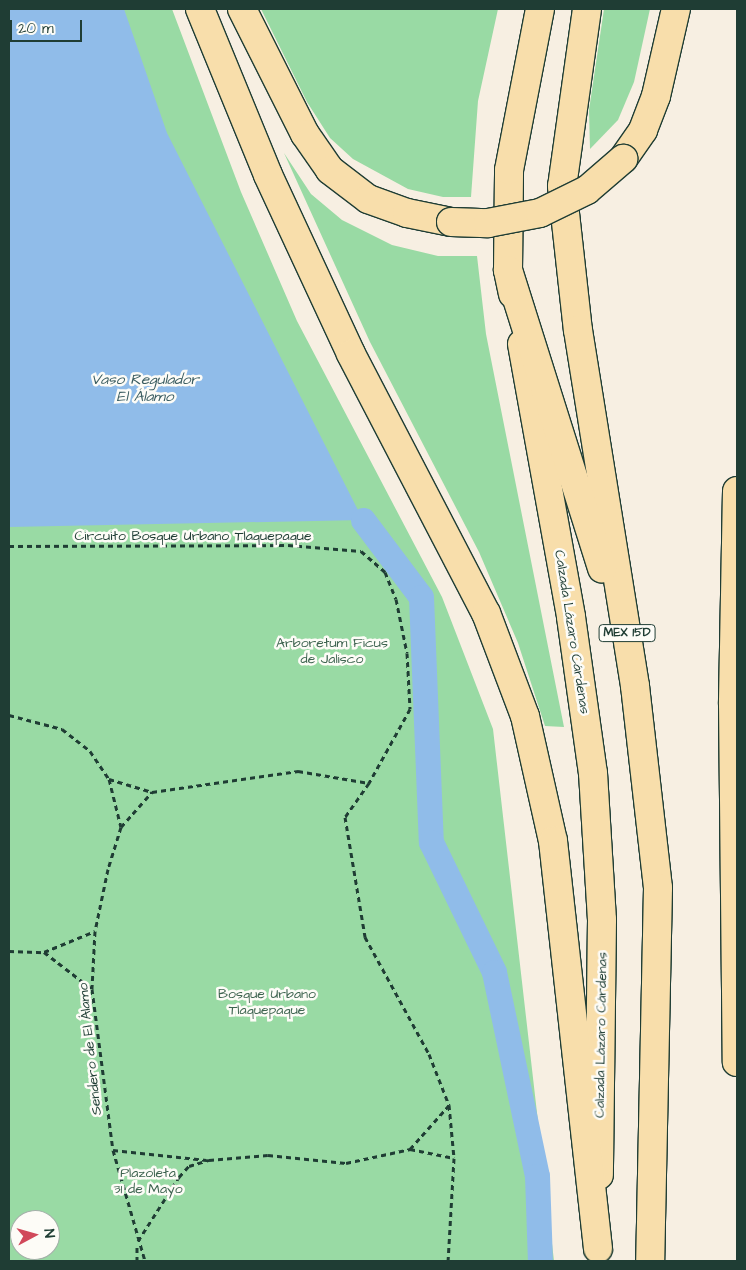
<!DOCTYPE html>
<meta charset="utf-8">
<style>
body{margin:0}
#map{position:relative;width:746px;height:1270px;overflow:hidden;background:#f7efe2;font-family:"Architects Daughter",sans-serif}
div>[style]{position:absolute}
.green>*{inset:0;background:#99daa4}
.water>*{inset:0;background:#90bce9}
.canal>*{height:25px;margin:-12.5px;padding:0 12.5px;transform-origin:12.5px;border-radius:12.5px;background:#90bce9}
.path>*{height:3px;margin-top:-1.5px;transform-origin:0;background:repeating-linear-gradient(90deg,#1f3d34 0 5px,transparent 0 9px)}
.roads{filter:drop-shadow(1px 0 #1f3d34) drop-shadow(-1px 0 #1f3d34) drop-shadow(0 1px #1f3d34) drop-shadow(0 -1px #1f3d34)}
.major>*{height:28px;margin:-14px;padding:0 14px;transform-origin:14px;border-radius:14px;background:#f8deab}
.highway>*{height:28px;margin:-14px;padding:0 14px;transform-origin:14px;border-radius:14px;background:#f8deab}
.bridges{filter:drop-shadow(1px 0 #1f3d34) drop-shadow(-1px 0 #1f3d34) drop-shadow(0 1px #1f3d34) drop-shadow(0 -1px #1f3d34)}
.highway-bridge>*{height:28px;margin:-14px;padding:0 14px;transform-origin:14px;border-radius:14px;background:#f8deab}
span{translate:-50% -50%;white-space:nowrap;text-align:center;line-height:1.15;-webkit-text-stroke:5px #fdfcf7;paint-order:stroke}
.shield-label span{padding:1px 4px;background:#fdfcf7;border:1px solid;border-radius:4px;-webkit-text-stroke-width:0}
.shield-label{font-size:12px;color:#1f3d34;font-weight:700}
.street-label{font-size:14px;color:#1f3d34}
.park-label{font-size:14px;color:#3e6450}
.water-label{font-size:15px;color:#3b5d61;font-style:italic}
.frame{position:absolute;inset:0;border:10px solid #1f3d34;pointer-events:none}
.north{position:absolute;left:10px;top:1210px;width:50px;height:50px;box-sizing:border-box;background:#fdfcf7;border:1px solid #a4b0a9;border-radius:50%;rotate:84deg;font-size:14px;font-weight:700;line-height:20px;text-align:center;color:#1f3d34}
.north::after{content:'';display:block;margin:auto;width:18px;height:22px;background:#d1495b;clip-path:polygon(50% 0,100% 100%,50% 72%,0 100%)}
.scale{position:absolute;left:10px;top:20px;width:72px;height:22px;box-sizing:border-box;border:2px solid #1f3d34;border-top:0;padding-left:6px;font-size:15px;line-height:18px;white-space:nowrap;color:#1f3d34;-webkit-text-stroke:4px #fdfcf7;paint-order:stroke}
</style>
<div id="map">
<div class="green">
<i style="clip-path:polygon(evenodd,9px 9px,172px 9px,241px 192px,297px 321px,442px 597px,493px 729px,554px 1261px,9px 1261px,9px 9px,20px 1220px,50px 1220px,50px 1250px,20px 1250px,20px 1220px)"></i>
<i style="clip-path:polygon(261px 9px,498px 9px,478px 101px,471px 197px,443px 197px,408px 189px,353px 159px,330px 138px,307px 102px)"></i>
<i style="clip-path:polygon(604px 9px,650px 9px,634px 82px,618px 120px,590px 149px,589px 110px)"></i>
<i style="clip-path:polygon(284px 153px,311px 194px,342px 220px,392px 245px,438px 256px,477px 256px,486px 334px,564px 727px,545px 726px,518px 643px,479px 552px,370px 342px)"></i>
</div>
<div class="water">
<i style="clip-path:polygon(9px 9px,124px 9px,167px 133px,363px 520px,9px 527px)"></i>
</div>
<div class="canal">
<i style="left:363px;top:520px;width:96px;rotate:53deg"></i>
<i style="left:421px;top:597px;width:245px;rotate:87.7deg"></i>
<i style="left:431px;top:842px;width:144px;rotate:64.1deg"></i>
<i style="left:494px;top:972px;width:208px;rotate:78.1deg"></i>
<i style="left:537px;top:1176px;width:85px;rotate:88deg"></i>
</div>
<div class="path">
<i style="left:9px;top:546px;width:279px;rotate:-0.2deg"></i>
<i style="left:288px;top:545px;width:73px;rotate:4.7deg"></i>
<i style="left:361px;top:551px;width:32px;rotate:41deg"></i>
<i style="left:385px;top:572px;width:29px;rotate:68deg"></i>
<i style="left:396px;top:599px;width:55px;rotate:78.5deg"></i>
<i style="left:407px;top:653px;width:56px;rotate:86.9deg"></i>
<i style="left:410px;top:709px;width:85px;rotate:119deg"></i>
<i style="left:369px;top:783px;width:42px;rotate:125.2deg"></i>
<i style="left:345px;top:817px;width:122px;rotate:80.5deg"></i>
<i style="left:365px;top:937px;width:133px;rotate:61.3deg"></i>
<i style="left:429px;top:1054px;width:55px;rotate:68.6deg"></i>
<i style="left:449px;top:1105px;width:53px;rotate:84.6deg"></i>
<i style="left:454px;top:1158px;width:103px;rotate:93.3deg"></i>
<i style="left:9px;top:715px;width:55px;rotate:14.8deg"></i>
<i style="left:62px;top:729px;width:36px;rotate:38deg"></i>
<i style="left:90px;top:751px;width:34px;rotate:56deg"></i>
<i style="left:109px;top:779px;width:49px;rotate:76deg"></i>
<i style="left:121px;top:827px;width:44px;rotate:107.2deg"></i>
<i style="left:108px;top:869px;width:63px;rotate:101.8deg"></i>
<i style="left:95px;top:931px;width:58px;rotate:93deg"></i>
<i style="left:92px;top:989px;width:162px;rotate:82.6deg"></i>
<i style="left:113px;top:1150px;width:116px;rotate:73.9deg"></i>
<i style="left:109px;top:779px;width:45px;rotate:16.8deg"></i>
<i style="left:152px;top:792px;width:148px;rotate:-8.2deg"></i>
<i style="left:298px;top:771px;width:72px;rotate:9.6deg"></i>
<i style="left:121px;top:827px;width:47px;rotate:-48.5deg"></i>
<i style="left:9px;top:951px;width:35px;rotate:2deg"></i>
<i style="left:44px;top:952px;width:55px;rotate:-22.4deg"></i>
<i style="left:44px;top:952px;width:61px;rotate:37.6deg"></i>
<i style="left:410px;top:1149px;width:59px;rotate:-48.4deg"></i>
<i style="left:113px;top:1150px;width:94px;rotate:6.1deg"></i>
<i style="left:138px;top:1241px;width:76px;rotate:-57.4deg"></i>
<i style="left:179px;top:1177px;width:15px;rotate:-48deg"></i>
<i style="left:189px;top:1166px;width:21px;rotate:-17deg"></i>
<i style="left:209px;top:1160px;width:59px;rotate:-4.8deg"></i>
<i style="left:268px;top:1155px;width:78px;rotate:5.9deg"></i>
<i style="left:346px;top:1163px;width:66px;rotate:-12.3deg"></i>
<i style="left:410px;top:1149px;width:45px;rotate:11.6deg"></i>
<i style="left:137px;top:1261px;width:17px;rotate:-90deg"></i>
</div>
<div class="roads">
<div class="major">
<i style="left:513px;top:294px;width:25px;rotate:-102deg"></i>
<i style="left:508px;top:270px;width:100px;rotate:-89.4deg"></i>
<i style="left:509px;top:170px;width:164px;rotate:-79.1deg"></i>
<i style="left:522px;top:344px;width:277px;rotate:79.8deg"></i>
<i style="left:571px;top:617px;width:158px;rotate:82deg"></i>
<i style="left:593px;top:773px;width:147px;rotate:86.5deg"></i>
<i style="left:602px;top:920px;width:255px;rotate:90.7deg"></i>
</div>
<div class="highway">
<i style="left:200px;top:9px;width:179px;rotate:67.7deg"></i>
<i style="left:268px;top:175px;width:197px;rotate:65.1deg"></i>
<i style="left:351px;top:354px;width:292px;rotate:62.5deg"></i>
<i style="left:486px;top:613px;width:110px;rotate:69.3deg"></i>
<i style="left:525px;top:716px;width:128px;rotate:77.4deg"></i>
<i style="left:553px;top:841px;width:410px;rotate:83.7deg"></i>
<i style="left:242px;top:9px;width:140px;rotate:63.3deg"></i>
<i style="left:305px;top:134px;width:44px;rotate:55.2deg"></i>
<i style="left:330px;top:170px;width:48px;rotate:37.3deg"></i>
<i style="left:368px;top:199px;width:41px;rotate:19.7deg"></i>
<i style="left:407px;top:213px;width:45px;rotate:11.6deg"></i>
<i style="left:587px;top:9px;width:179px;rotate:98deg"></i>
<i style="left:562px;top:186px;width:145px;rotate:83.7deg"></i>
<i style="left:578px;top:330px;width:361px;rotate:80.9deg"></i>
<i style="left:635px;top:686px;width:203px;rotate:83.5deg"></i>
<i style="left:658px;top:888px;width:373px;rotate:91.2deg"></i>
<i style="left:623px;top:159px;width:35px;rotate:-55deg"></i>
<i style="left:643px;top:130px;width:36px;rotate:-69deg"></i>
<i style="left:656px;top:96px;width:89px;rotate:-77.1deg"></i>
<i style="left:508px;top:270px;width:313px;rotate:72.5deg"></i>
<i style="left:737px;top:491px;width:213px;rotate:91.1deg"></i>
<i style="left:733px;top:704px;width:358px;rotate:89.4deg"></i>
</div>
</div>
<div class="bridges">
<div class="highway-bridge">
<i style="left:451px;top:222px;width:37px;rotate:2deg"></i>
<i style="left:488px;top:223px;width:53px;rotate:-10.9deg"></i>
<i style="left:540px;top:213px;width:52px;rotate:-26.1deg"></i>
<i style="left:587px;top:190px;width:48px;rotate:-40.7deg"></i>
</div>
</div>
<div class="shield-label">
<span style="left:627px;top:633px">MEX 15D</span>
</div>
<div class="street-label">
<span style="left:193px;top:536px">Circuito Bosque Urbano Tlaquepaque</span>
<span style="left:572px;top:632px;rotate:81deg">Calzada Lázaro Cárdenas</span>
<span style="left:601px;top:1035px;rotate:-89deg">Calzada Lázaro Cárdenas</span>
<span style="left:90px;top:1049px;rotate:-96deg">Sendero de El Álamo</span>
</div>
<div class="park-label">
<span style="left:332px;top:651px">Arboretum Ficus<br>de Jalisco</span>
<span style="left:267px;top:1002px">Bosque Urbano<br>Tlaquepaque</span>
<span style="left:148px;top:1181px">Plazoleta<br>31 de Mayo</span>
</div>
<div class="water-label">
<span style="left:145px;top:388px">Vaso Regulador<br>El Álamo</span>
</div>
<div class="frame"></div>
<div class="north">N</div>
<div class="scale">20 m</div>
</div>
